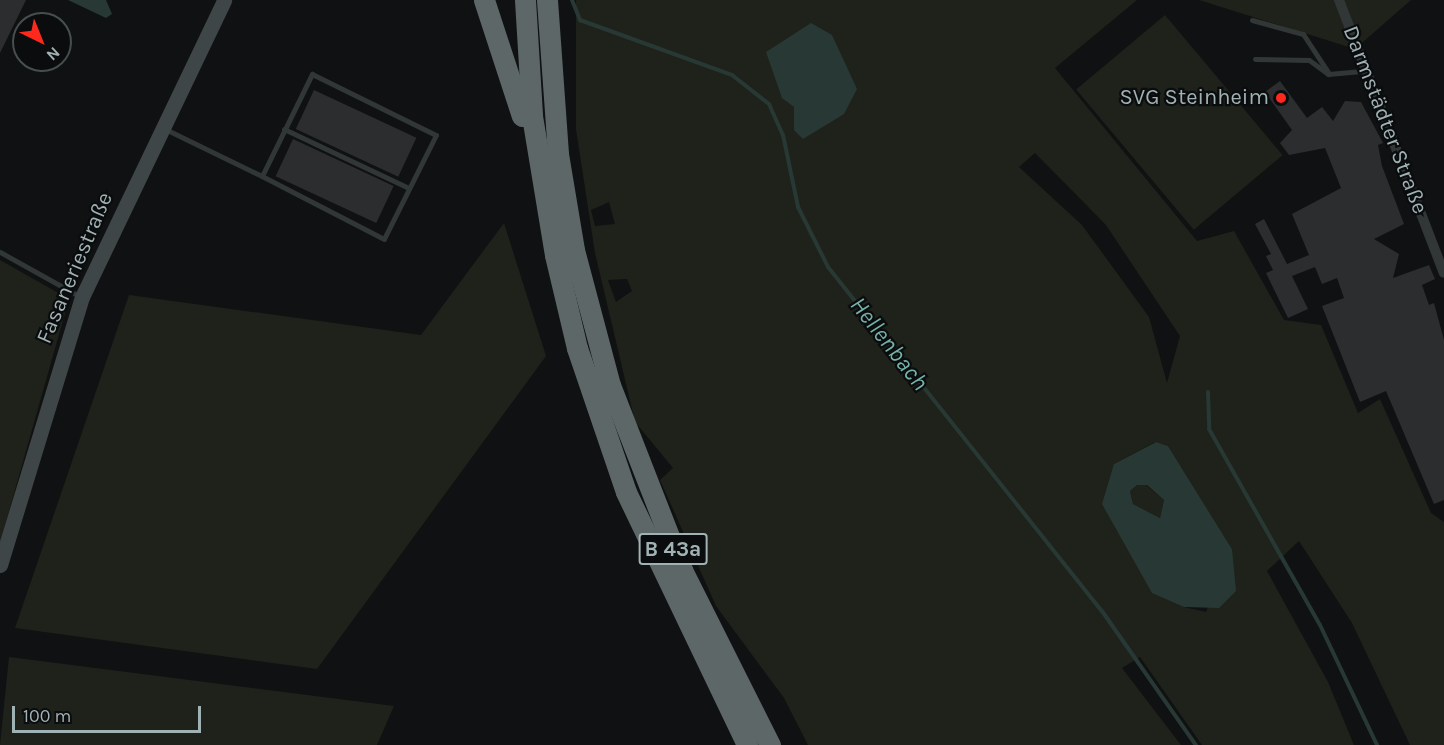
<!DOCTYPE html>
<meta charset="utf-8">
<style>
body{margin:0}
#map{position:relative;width:1444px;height:745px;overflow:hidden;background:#101112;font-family:Karla,sans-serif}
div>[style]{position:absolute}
.green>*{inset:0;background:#1e221a;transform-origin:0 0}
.water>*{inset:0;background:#283835}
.stream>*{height:4px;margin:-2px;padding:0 2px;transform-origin:2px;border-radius:2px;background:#283835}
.building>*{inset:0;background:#2b2d2f;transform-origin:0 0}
.lane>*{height:5px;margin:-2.5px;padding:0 2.5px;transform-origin:2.5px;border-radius:2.5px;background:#313637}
.street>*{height:10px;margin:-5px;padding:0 5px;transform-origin:5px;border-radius:5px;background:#313637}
.secondary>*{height:15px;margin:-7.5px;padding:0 7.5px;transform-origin:7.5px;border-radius:7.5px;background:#3f4647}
.highway>*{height:21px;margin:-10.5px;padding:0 10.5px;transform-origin:10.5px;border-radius:10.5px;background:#5d6768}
.dots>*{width:16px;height:16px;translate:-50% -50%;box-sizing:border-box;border:3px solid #0b0c0d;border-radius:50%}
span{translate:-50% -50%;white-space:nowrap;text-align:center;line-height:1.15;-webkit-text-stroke:4.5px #0b0c0d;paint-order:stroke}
.shield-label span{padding:2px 4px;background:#0b0c0d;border:2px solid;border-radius:4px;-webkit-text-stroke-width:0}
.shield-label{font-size:21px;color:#a1b2b4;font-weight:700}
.poi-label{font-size:22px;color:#a1b2b4}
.right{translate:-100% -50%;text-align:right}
.street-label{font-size:22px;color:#a1b2b4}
.water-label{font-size:24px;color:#74b2a9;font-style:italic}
.north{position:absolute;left:12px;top:12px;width:60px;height:60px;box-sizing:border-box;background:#0b0c0d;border:2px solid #474e50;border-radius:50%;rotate:137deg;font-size:16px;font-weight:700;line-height:24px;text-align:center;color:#a1b2b4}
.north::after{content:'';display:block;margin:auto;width:21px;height:27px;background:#fd291d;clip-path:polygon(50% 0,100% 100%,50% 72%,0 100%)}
.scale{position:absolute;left:12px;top:706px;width:189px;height:27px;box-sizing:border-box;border:3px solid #a1b2b4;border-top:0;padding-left:8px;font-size:18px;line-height:21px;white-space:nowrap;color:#a1b2b4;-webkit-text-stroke:4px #0b0c0d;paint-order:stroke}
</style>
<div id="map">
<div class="green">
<i style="clip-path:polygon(evenodd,576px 0,1137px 0,1055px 68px,1197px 241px,1234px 231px,1284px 320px,1321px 325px,1358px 413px,1380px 399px,1431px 513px,1444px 522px,1444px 745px,1410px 745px,1352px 623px,1299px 541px,1267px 571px,1328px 682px,1354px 745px,1202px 745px,1140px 657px,1122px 668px,1181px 745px,808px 745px,784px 698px,716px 606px,660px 480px,673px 468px,635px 422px,595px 253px,576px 129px,576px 0,1035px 153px,1106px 225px,1180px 336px,1167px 383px,1149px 317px,1082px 225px,1019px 167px,1035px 153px,576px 0,609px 202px,615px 224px,595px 226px,591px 210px,609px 202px,576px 0,627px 279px,632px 291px,616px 302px,608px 280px,627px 279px,576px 0,1155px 442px,1168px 446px,1232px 549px,1206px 612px,1184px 607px,1115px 528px,1114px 464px,1155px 442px)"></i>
<i style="clip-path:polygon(1199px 0,1411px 0,1355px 49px)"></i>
<i style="left:1165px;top:15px;width:183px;height:116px;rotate:50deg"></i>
<i style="clip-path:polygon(504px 223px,546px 356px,317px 669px,15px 628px,129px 295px,421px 335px)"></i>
<i style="clip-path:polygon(0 260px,69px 299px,0 543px)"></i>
<i style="clip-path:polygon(1137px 485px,1146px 485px,1164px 500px,1160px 518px,1133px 504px,1130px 491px)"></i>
<i style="clip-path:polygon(9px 657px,394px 706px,377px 745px,0 745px)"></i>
</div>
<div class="water">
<i style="clip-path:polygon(68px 0,106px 0,112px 14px,106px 18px)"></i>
<i style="clip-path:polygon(811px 23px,832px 35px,857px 89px,844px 114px,803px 139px,794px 130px,794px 107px,782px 98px,766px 52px)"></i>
<i style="clip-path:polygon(evenodd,1156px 442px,1168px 446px,1232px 549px,1236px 591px,1219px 608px,1184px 607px,1152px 593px,1102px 504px,1114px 464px,1156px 442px,1137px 485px,1147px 485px,1164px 500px,1160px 518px,1133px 504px,1130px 491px,1137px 485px)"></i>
</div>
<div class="stream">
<i style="left:572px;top:0;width:22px;rotate:68deg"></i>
<i style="left:580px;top:20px;width:162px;rotate:19.9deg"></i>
<i style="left:732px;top:75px;width:47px;rotate:38.1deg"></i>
<i style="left:769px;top:104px;width:34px;rotate:66deg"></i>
<i style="left:783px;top:135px;width:74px;rotate:78.2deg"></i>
<i style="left:798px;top:207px;width:67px;rotate:63.4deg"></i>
<i style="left:828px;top:267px;width:440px;rotate:51.5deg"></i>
<i style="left:1102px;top:611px;width:164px;rotate:55deg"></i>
<i style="left:1208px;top:392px;width:37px;rotate:88deg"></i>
<i style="left:1209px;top:429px;width:225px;rotate:60.5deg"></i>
<i style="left:1320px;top:625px;width:133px;rotate:64.6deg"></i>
</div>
<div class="building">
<i style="clip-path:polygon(0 0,26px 0,0 53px)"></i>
<i style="clip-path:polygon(1280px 81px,1307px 118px,1322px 107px,1333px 121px,1345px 101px,1361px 102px,1383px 143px,1378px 145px,1382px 166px,1404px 224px,1374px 239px,1399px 254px,1393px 278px,1429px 265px,1435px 279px,1422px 285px,1429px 305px,1434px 303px,1444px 340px,1444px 500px,1434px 504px,1386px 391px,1360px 402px,1322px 306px,1344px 298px,1337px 278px,1322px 284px,1315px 267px,1292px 276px,1308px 309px,1288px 318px,1266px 273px,1273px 270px,1266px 256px,1271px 254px,1255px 224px,1264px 219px,1287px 264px,1309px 255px,1292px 214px,1341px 188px,1325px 148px,1289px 155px,1280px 143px,1292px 130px,1265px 92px)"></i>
<i style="left:314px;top:90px;width:113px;height:43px;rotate:25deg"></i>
<i style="left:293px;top:139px;width:111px;height:41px;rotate:25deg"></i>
</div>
<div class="lane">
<i style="left:1252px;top:20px;width:53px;rotate:15.4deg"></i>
<i style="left:1303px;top:34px;width:45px;rotate:56.7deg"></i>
<i style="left:1255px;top:59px;width:54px;rotate:1.1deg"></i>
<i style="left:1309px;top:60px;width:24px;rotate:36deg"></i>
<i style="left:1328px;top:74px;width:37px;rotate:-5deg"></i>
<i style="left:163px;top:128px;width:110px;rotate:25.9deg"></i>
<i style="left:262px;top:176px;width:114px;rotate:-63.9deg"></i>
<i style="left:312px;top:74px;width:138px;rotate:26.2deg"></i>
<i style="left:436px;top:135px;width:116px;rotate:116.6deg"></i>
<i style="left:384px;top:239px;width:137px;rotate:-152.7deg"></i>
<i style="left:284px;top:129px;width:138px;rotate:25.3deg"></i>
<i style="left:0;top:252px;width:93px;rotate:29.1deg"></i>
</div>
<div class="street">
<i style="left:1339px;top:0;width:292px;rotate:69deg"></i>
</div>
<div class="secondary">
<i style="left:0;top:565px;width:280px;rotate:-73deg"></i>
<i style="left:82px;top:297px;width:329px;rotate:-64.4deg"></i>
</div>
<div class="highway">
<i style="left:484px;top:0;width:122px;rotate:71.9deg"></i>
<i style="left:525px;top:0;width:116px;rotate:86.5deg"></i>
<i style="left:532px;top:116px;width:141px;rotate:80.6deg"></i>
<i style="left:555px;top:255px;width:96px;rotate:76.7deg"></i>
<i style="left:577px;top:348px;width:152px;rotate:71.2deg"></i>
<i style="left:626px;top:492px;width:280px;rotate:64.4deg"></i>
<i style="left:547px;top:0;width:154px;rotate:85.9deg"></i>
<i style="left:558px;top:154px;width:97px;rotate:80.5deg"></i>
<i style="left:574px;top:250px;width:140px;rotate:75.1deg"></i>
<i style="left:610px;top:385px;width:199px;rotate:68.7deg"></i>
<i style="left:682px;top:570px;width:196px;rotate:63.3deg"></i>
</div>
<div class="dots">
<i style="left:1281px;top:98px;background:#fd291d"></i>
</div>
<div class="shield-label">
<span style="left:673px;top:549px">B 43a</span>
</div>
<div class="poi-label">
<span class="right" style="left:1269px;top:98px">SVG Steinheim</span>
</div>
<div class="street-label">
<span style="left:1385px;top:120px;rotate:69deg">Darmstädter Straße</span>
<span style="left:75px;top:268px;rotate:-67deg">Fasaneriestraße</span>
</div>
<div class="water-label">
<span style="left:889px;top:344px;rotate:52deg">Hellenbach</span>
</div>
<div class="north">N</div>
<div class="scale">100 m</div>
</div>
